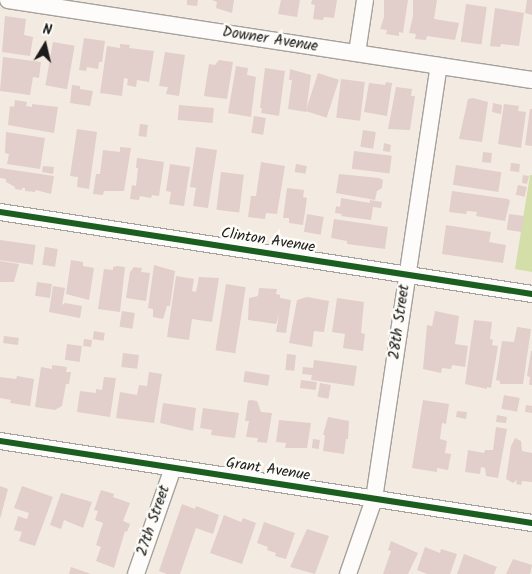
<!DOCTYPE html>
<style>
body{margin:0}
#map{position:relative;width:532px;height:574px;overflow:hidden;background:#f3ebe2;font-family:Kalam,sans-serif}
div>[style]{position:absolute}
.green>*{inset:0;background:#d4dea8}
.building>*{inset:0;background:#e2ceca;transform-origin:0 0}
.roads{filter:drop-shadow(1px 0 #a5a19c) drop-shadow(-1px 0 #a5a19c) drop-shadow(0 1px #a5a19c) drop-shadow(0 -1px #a5a19c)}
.minor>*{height:16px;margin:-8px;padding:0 8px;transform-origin:8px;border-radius:8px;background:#fdfcfb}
.cycleway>*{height:6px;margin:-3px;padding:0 3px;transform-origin:3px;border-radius:3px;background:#1b5e20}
span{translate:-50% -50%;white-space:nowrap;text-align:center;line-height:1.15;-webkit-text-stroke:5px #fdfcf7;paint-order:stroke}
.street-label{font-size:15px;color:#1c1c1c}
.north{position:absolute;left:20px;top:20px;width:50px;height:50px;-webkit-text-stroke:4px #fdfcf7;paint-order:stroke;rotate:9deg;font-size:14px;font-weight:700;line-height:20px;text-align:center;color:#1c1c1c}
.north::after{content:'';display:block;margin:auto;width:18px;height:22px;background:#1c1c1c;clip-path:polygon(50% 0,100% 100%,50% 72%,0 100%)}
</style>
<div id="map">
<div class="green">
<i style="clip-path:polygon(530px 175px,532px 175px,532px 272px,515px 269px)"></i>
</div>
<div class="building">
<i style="clip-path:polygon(187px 0,198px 0,197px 6px,187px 5px)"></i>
<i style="clip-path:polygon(212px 0,234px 0,232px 13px,216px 8px,217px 2px)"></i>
<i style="clip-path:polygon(281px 0,300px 0,297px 17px,278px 14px)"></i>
<i style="clip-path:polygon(312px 0,337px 0,334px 18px,324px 17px,323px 20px,313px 19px,315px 5px,311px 4px)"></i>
<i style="clip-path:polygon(384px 0,408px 0,403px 33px,399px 32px,399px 36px,386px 34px,387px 30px,380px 29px,384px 17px)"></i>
<i style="clip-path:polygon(413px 0,437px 0,434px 19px,459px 23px,455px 40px,427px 36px,426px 40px,415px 39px,416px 34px,409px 33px,413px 16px)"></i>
<i style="clip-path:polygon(527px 0,532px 0,532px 15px,525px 13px)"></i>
<i style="left:466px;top:4px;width:21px;height:38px;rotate:8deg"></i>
<i style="clip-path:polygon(495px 8px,524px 13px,519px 46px,501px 44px,500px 47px,490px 46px)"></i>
<i style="clip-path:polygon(5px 16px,26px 19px,24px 35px,33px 37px,30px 56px,2px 52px)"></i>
<i style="clip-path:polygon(84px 38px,105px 41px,102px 62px,99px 62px,98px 69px,87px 67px,86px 71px,79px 70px)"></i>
<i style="left:53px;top:42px;width:22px;height:44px;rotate:10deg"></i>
<i style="clip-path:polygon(120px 44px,130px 45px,129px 48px,154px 51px,149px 82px,137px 80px,136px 87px,127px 85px,128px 79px,124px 78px,122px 96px,100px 93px,107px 46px,120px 48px)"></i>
<i style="clip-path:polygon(165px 52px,185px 55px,179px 96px,166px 94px,168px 87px,159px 86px)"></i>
<i style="clip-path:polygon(3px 57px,41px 62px,39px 78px,33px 77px,30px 95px,0 91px)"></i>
<i style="clip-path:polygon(219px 60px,233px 62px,227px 99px,204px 96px,209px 64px,215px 65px)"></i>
<i style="clip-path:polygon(236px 66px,248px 68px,247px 75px,256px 77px,251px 117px,228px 113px)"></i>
<i style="clip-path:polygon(265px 68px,285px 71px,279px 116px,261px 113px,262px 108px,260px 108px)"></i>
<i style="clip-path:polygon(290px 69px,311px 75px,306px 112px,288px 109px,292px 80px,289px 80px)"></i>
<i style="left:318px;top:73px;width:22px;height:40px;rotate:18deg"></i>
<i style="left:341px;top:79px;width:24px;height:39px;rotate:7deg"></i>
<i style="clip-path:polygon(386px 82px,392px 83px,387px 116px,364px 112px,369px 83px,385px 85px)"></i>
<i style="clip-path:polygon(72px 85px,80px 86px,80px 89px,93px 91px,90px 106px,70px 103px)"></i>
<i style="clip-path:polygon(396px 87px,412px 89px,411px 96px,415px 96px,410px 130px,388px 129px)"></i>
<i style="clip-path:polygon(473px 98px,488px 102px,482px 142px,459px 139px,468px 99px)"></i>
<i style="clip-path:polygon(15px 100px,27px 102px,26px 106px,32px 107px,32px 104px,58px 107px,54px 133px,8px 125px,10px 106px,14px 107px)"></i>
<i style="clip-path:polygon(493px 103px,502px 105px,501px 114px,492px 112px)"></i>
<i style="clip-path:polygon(504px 104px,519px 106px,518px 111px,526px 112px,521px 148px,498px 144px)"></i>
<i style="left:179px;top:105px;width:35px;height:15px;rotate:5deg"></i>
<i style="clip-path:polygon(530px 109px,532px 109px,532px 146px,525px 145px)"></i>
<i style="left:254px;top:116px;width:12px;height:17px;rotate:9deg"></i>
<i style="left:140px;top:124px;width:8px;height:12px;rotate:7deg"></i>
<i style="clip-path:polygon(77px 129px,97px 132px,89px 189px,77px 187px,78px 177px,70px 176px)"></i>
<i style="left:363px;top:130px;width:13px;height:17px;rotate:9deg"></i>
<i style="clip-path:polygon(6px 132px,45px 138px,40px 169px,7px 164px,9px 154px,5px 153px)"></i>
<i style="clip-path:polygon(384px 143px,391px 145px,390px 152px,383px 151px)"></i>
<i style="clip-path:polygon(120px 147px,131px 148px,124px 191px,104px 191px,103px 195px,93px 194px,96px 174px,100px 174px,103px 150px,120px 152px)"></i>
<i style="clip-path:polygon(196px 147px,217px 150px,208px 208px,193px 206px,196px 188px,190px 187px)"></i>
<i style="left:354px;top:151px;width:38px;height:18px;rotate:7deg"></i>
<i style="left:483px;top:152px;width:9px;height:10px;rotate:6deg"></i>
<i style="clip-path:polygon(137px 158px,164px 162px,159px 196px,152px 195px,151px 198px,140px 196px,139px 200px,130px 199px,132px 185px,136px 186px,138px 168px,136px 168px)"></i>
<i style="clip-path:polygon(261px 162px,285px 166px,277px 214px,266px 213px,265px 219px,248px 217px,251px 196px,256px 196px)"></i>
<i style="left:511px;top:163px;width:9px;height:8px;rotate:6deg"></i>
<i style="clip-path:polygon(170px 164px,190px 167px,184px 206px,169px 204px,171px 192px,166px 191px)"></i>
<i style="left:296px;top:164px;width:11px;height:8px;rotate:10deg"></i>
<i style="left:456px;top:165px;width:46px;height:20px;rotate:9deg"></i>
<i style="clip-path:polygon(43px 166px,54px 167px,53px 174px,42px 172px)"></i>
<i style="clip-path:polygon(0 168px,54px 176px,51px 194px,36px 190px,35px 192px,25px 191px,25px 188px,22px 188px,22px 190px,15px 189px,15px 187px,6px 182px,6px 179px,0 178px)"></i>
<i style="left:221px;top:172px;width:23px;height:38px;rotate:7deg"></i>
<i style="clip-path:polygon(339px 174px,379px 178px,383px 180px,382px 188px,377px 191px,375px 200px,336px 193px)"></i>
<i style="clip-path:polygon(523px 175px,529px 176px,527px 184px,522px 183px)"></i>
<i style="left:518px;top:185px;width:9px;height:10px;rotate:13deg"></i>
<i style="clip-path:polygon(287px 188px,304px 190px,303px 197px,307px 198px,303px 225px,289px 223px,289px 218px,283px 218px)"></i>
<i style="clip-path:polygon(452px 191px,508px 199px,510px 201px,505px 221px,476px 216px,477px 212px,467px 211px,466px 214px,449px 212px)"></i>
<i style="clip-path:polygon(341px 198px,370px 203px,370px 200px,382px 202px,381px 208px,373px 207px,371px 220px,341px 216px,342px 214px,335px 213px,336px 206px,340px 207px)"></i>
<i style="left:307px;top:214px;width:17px;height:18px;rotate:10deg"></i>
<i style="left:509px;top:214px;width:15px;height:16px;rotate:8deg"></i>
<i style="clip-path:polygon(334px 219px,388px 227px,385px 249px,347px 244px,347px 241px,331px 238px)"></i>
<i style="clip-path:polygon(446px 225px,491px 232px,489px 242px,506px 245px,503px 263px,442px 254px)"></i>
<i style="left:0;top:240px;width:36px;height:20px;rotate:8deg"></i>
<i style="left:45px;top:247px;width:13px;height:18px;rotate:9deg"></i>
<i style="clip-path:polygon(71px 260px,83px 262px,83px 266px,94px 268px,89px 300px,66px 294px)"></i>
<i style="clip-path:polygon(0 261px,19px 264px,14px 282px,0 282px)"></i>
<i style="clip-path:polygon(154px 265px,175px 271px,170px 306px,167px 306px,163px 319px,153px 317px,153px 309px,148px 308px)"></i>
<i style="clip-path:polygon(117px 266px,125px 267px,120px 312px,98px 309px,104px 269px,113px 270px,113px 267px)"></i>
<i style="clip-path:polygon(134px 267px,142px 268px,141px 272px,150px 273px,146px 301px,126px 298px,130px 272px)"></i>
<i style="clip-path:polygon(176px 276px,194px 279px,192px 291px,196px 292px,199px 277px,219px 278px,212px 322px,192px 319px,189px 340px,167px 337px)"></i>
<i style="left:37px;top:282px;width:15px;height:14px;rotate:8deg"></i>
<i style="left:226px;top:284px;width:20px;height:67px;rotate:9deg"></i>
<i style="clip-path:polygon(53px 286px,65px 288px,62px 305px,65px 303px,82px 306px,80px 318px,49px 312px)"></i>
<i style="clip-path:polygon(259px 288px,277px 289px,276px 294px,280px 295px,280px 298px,291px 300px,286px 333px,276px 332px,279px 315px,276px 324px,248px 320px,249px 298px,258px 296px)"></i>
<i style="clip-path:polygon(307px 297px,329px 301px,324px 332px,314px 331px,312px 347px,289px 343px,297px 300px)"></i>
<i style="clip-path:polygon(337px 298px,364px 302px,361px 333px,365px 334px,363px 351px,343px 348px,345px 334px,332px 332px)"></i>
<i style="left:122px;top:311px;width:13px;height:16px;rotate:9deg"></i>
<i style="clip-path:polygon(435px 311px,459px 316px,455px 344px,468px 346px,465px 367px,452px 365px,451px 369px,442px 368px,441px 373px,423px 369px,427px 325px,432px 326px)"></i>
<i style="clip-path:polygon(474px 320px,492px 322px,490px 339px,493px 340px,492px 345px,498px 346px,491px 388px,487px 387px,487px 389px,465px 384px)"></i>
<i style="clip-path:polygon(517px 327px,531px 329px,523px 384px,500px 384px,500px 381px,496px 380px,502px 341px,514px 342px)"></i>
<i style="left:94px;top:331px;width:11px;height:8px;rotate:10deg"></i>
<i style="left:4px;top:336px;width:15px;height:7px;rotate:8deg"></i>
<i style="left:84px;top:339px;width:8px;height:7px;rotate:7deg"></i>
<i style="left:67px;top:344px;width:15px;height:16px;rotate:8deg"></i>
<i style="clip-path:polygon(531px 351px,532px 351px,532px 385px,529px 385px,530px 377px,527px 376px)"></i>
<i style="left:123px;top:353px;width:16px;height:14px;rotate:7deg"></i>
<i style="left:287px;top:354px;width:9px;height:16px;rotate:6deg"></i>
<i style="clip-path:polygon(314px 360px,357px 366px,354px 386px,311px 380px,312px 375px,302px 374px,303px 367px,313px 368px)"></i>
<i style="clip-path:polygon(52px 365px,67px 367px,66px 372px,71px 372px,69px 384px,66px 384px,62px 406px,55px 410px,35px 407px,41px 367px,52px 369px)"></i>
<i style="left:245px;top:371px;width:25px;height:11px;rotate:9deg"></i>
<i style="clip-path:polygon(149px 372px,162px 374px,154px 423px,116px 418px,120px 392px,137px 395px,139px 385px,147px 386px)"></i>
<i style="clip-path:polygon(17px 376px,34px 379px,30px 406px,10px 403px,11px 400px,0 398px,0 377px,16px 379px)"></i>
<i style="clip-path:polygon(104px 377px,116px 378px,110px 417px,77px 412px,80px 391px,96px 393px,96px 389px,102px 390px)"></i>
<i style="left:301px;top:380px;width:16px;height:8px;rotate:7deg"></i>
<i style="left:320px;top:383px;width:11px;height:14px;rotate:10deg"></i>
<i style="left:504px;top:395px;width:16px;height:14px;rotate:11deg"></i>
<i style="clip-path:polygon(250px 400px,257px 401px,261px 412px,272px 413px,267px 443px,257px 442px,258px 438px,246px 437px,249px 421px,245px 421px,248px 401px)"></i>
<i style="clip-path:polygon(423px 400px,449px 404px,446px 424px,442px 423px,440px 439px,447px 441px,445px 453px,451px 454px,448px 470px,437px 468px,437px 472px,412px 468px)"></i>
<i style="clip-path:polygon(163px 403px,196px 408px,193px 431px,160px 423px)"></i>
<i style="clip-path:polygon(526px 405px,532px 406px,532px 413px,525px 412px)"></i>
<i style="clip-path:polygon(203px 408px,239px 413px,235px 438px,211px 435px,212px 430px,200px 428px)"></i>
<i style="clip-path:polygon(457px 411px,467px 412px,466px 419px,456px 417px)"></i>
<i style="clip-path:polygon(497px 415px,507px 417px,506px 423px,496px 422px)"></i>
<i style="clip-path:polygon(328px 417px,349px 421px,348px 439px,346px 439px,344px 454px,323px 451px,325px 435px,323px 435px)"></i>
<i style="clip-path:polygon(279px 420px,311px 423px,307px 448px,285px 448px,286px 443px,276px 442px)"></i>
<i style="clip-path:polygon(496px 427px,507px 429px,498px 478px,486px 476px,485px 468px,481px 467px,480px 474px,465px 472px,468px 450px,484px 453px,485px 450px,493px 450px)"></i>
<i style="clip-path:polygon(515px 438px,521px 441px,522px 451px,532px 453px,532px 482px,522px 481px,521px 485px,516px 484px,517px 480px,513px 483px,506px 479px,511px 446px)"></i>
<i style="left:313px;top:439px;width:7px;height:9px;rotate:8deg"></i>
<i style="clip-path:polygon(0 486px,8px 489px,0 519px)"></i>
<i style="clip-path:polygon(22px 486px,53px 497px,35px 546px,19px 541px,22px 532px,14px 530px,18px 516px,27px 519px,29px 513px,14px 508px)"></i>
<i style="clip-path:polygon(101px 490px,114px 494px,113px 497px,130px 503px,123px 521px,130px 524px,127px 532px,125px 531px,114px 568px,96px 561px,101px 547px,96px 545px,103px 523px,95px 520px,98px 511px,94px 510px)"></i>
<i style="clip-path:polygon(61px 493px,92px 502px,83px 528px,64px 520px,61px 529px,50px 525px)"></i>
<i style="clip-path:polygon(182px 504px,195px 509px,196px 506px,219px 515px,213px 534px,196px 528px,180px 574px,167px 574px,159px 571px)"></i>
<i style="clip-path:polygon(224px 515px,241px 522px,243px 518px,256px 523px,242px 564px,210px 553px)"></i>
<i style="clip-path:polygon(264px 522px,295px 533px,286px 559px,275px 556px,276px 553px,267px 550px,268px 547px,257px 543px)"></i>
<i style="clip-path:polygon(307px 529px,329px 536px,315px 574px,290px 567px)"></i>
<i style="clip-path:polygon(391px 541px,418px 553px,408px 574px,383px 574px,391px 551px,388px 550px)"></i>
<i style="clip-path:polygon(425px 547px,440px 553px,441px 549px,457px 554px,450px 574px,427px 574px,417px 570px)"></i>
<i style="clip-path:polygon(464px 554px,497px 567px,494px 574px,457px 574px)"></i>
<i style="clip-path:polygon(513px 559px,532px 565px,530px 574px,506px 574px)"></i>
<i style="clip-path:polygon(71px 567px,91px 574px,69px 574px)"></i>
</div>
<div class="roads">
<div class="minor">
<i style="left:8px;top:0;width:530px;rotate:8.68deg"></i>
<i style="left:357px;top:53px;width:54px;rotate:-81.4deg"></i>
<i style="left:0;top:212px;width:538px;rotate:8.76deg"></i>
<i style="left:0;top:441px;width:538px;rotate:8.76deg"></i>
<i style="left:136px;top:574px;width:112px;rotate:-70.8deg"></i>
<i style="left:348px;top:574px;width:79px;rotate:-70.9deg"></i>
<i style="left:374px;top:499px;width:438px;rotate:-81.5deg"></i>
</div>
</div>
<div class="cycleway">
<i style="left:0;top:212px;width:538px;rotate:8.76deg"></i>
<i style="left:0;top:441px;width:538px;rotate:8.76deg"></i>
</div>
<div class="street-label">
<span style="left:270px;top:40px;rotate:9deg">Downer Avenue</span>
<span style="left:268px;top:241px;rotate:9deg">Clinton Avenue</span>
<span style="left:400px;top:322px;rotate:-82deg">28th Street</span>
<span style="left:268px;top:470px;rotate:9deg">Grant Avenue</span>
<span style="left:154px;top:521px;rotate:-71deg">27th Street</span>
</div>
<div class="north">N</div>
</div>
